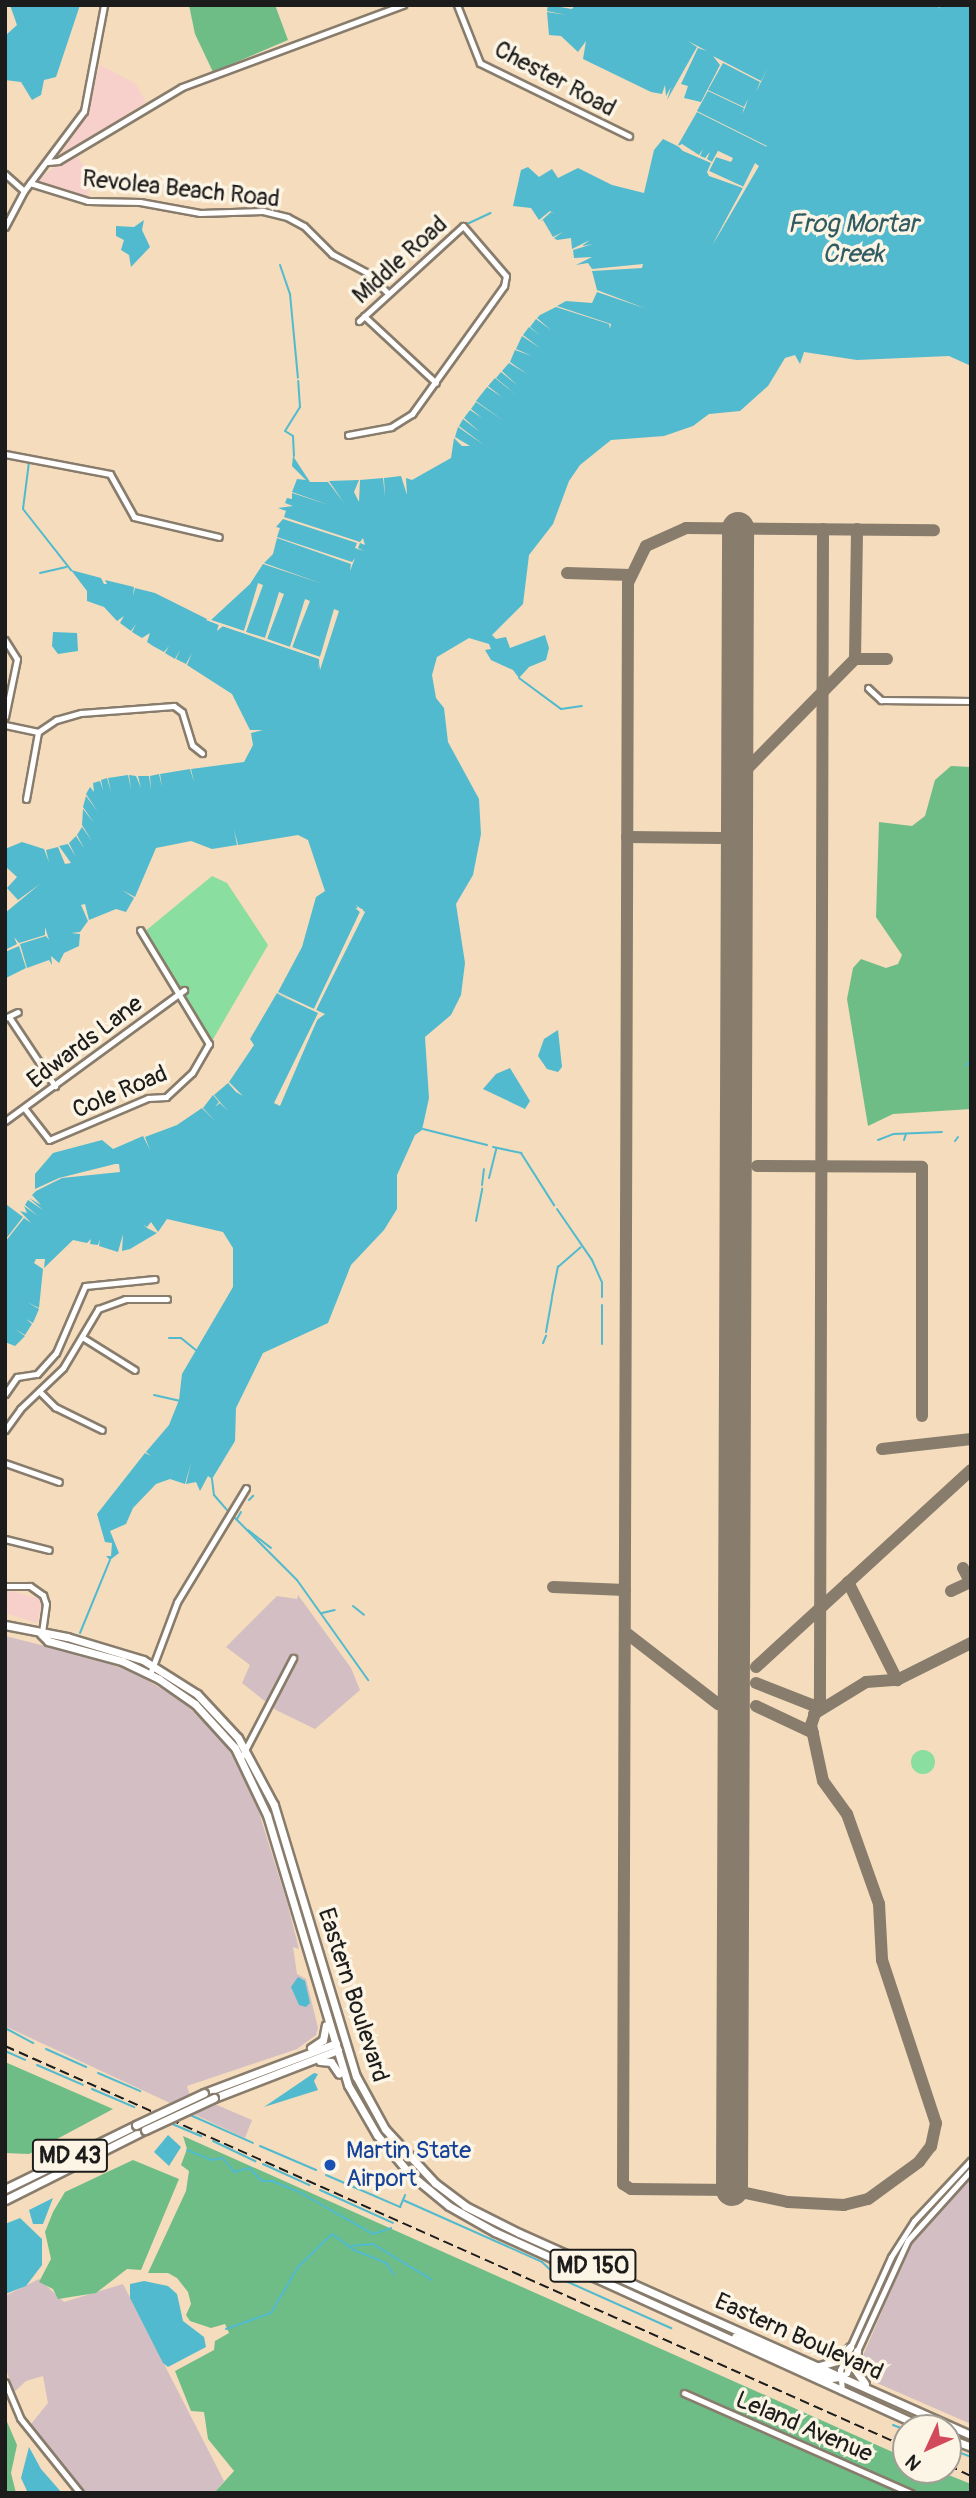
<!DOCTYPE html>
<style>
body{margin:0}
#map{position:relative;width:976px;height:2498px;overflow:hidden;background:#f4dcbc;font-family:Pangolin,sans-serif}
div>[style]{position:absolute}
.built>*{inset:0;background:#f7d0cc}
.industrial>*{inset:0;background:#d2bec3}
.green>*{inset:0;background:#8adea0}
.round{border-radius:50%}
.forest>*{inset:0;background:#6fbd86}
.water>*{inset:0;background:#51bace}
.pier>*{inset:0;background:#f4dcbc}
.stream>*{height:2px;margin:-1px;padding:0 1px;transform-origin:1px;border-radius:1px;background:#51bace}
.taxiway>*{height:12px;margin:-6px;padding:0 6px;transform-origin:6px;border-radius:6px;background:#887c6c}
.runway>*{height:32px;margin:-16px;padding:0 16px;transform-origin:16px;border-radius:16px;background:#887c6c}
.roads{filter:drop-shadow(2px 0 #887c6c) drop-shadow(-2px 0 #887c6c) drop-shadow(0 2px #887c6c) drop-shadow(0 -2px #887c6c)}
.minor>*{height:5px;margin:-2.5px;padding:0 2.5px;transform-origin:2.5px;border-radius:2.5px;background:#fff}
.major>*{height:7px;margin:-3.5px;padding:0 3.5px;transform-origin:3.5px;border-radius:3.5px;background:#fff}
.rail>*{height:2px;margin-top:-1px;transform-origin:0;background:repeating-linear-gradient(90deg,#1c1c1c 0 10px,transparent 0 15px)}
.bridges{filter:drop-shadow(2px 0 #887c6c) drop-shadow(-2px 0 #887c6c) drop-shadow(0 2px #887c6c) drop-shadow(0 -2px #887c6c)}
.major-bridge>*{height:7px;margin:-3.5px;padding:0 3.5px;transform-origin:3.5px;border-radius:3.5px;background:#fff}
.dots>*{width:19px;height:19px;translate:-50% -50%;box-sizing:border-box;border:4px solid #fcf5e5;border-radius:50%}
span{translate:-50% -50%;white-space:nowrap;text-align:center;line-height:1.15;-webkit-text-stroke:7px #fcf5e5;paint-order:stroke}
.shield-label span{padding:2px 5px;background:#fcf5e5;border:2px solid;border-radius:5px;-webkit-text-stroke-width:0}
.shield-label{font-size:23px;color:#1c1c1c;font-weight:700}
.street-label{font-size:24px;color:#1c1c1c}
.transit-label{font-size:24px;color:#164399}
.left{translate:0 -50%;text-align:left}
.water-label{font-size:26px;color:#315b63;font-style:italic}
.frame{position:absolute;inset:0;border:7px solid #1c1c1c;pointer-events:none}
.north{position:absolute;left:892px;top:2414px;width:70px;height:70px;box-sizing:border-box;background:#fcf5e5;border:2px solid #a29e95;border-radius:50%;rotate:225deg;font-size:19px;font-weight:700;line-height:28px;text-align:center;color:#1c1c1c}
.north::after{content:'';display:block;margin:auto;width:24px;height:32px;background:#d1495b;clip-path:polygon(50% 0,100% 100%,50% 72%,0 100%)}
</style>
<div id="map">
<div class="built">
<i style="clip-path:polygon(100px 65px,135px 83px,146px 102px,59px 157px,84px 119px)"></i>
<i style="clip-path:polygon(75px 153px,87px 170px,89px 198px,34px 182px)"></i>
<i style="clip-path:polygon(5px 1589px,43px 1600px,37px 1623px,5px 1613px)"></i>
</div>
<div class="industrial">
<i style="clip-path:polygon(298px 1595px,351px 1668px,360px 1690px,315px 1729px,276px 1710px,242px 1683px,250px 1665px,226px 1647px,277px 1596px,297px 1599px)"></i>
<i style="clip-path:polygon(5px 1636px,97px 1659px,135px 1673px,182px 1701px,224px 1742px,251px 1787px,287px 1902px,299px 1949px,293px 1947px,297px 1974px,306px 1979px,318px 2028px,316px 2035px,297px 2049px,187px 2086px,189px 2093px,252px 2120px,245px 2138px,5px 2026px)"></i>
<i style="clip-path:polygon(971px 2178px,971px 2424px,870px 2380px,859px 2365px,909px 2248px)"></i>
<i style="clip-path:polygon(39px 2279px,64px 2302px,123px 2284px,224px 2481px,214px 2493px,85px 2493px,31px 2424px,48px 2403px,43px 2376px,26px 2381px,13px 2393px,5px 2364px,5px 2296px)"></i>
</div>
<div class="green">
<i style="clip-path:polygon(212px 876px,227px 883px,268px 945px,212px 1041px,143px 933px)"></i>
<i class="round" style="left:911px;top:1750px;width:24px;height:24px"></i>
</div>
<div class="forest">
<i style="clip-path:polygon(189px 5px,275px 5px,288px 40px,213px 72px,195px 34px)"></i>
<i style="clip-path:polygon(951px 766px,971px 767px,971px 1109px,893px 1114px,868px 1126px,847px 999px,853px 968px,861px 959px,886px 968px,898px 964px,902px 955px,876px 917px,879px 822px,912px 826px,925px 816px,935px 780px)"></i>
<i style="clip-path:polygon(5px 2062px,113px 2109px,29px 2154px,5px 2153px)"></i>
<i style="clip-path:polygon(183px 2136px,906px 2458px,906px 2470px,936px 2470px,971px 2484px,971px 2493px,214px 2493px,234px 2471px,208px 2439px,204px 2412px,191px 2411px,175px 2371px,214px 2350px,215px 2341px,229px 2333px,225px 2324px,211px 2328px,190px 2321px,186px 2315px,191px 2304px,188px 2292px,177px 2278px,168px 2273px,148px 2273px,186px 2191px,189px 2171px,181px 2165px,187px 2149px)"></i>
<i style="clip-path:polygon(133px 2160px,179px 2179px,141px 2270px,127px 2269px,96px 2293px,58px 2299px,53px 2289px,39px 2282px,51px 2259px,45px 2232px,53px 2212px,65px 2192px)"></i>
<i style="clip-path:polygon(5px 2417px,17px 2445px,11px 2473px,16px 2493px,5px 2493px)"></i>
</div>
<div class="water">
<i style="clip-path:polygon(10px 5px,80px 5px,56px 77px,44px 80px,41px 95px,32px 100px,21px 82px,5px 80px,5px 36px,17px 25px)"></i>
<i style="clip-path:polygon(548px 5px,572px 9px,575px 5px,940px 5px,938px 9px,942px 5px,971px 5px,971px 366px,949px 356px,857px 360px,804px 352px,800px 364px,795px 355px,785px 358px,768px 386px,740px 411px,709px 414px,693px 426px,664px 436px,611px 440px,580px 465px,569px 481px,553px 524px,529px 555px,523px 604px,492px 635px,496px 639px,506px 637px,510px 648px,545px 635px,549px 648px,546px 660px,529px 667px,519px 678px,513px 670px,491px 660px,485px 650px,491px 649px,489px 644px,469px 638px,437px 657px,432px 675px,436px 698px,444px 708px,448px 742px,479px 799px,481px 834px,473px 875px,456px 904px,465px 963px,461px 995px,451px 1015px,425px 1037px,429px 1098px,422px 1130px,415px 1135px,397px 1175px,397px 1209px,384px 1230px,351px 1265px,328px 1323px,263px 1353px,236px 1408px,235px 1441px,212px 1479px,208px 1476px,200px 1491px,196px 1482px,186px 1484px,191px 1463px,185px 1484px,170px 1479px,156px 1484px,133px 1508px,126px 1524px,110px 1531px,119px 1553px,110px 1560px,106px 1556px,111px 1556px,112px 1543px,105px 1542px,97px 1514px,145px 1453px,151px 1456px,146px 1452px,169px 1425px,179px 1400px,182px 1374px,233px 1287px,233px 1248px,223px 1232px,167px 1219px,158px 1232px,151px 1222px,147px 1227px,143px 1224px,147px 1228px,157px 1233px,130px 1249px,122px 1251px,123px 1234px,118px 1252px,99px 1246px,100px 1239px,98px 1245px,90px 1244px,91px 1239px,87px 1243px,73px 1240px,44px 1268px,45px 1259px,36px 1259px,34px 1263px,43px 1269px,39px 1308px,27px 1302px,39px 1309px,33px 1323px,26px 1319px,32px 1324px,25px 1335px,15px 1329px,25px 1336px,15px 1346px,5px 1342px,5px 1242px,24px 1218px,31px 1223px,20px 1211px,27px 1213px,24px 1206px,38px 1216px,25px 1205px,28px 1200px,43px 1210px,29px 1198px,41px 1205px,32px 1195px,36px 1191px,62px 1178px,120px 1172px,119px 1164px,115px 1164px,59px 1178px,35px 1189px,35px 1174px,53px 1153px,102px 1140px,113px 1149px,143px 1136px,150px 1150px,145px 1137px,177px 1125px,202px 1108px,215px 1121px,203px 1108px,213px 1095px,219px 1102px,215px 1107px,220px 1103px,228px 1111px,214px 1095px,228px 1083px,236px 1092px,243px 1096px,229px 1082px,254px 1045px,250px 1039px,277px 993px,319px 1013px,278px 1104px,320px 1014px,325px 1015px,316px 1010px,363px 909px,355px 908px,360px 912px,314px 1009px,278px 992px,302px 947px,316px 897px,325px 891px,308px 840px,298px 835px,238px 845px,234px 829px,237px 845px,212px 849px,191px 841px,156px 848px,135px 897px,122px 890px,134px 898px,126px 912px,116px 909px,89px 920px,85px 904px,81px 905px,88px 921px,80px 932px,71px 933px,80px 934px,79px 946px,64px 953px,59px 963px,51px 956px,52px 965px,49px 960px,27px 968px,20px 944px,46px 936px,49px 940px,45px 927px,45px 935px,19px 943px,14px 937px,17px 944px,5px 950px,5px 913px,40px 884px,18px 900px,7px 888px,17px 877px,5px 866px,5px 849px,22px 842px,44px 849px,49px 862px,46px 850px,58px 847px,65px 864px,71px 863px,59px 846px,68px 844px,76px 857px,69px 843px,76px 836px,84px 848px,77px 835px,82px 827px,92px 841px,82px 825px,83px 809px,94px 823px,83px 807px,86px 796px,98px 812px,86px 794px,90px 787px,94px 792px,93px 783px,100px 781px,103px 790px,101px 780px,107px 778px,111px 792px,108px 778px,128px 775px,131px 789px,129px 775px,136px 776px,141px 788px,138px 776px,149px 776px,151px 790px,150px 776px,159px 774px,162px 787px,160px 774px,190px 769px,194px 782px,191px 769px,244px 762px,253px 745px,251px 733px,263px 730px,250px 730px,232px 694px,187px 665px,192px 653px,186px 664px,176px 659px,180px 650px,175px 659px,165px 653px,169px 646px,164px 652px,153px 646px,147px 642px,150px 633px,142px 638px,132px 632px,136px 624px,131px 631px,120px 623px,124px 616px,117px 621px,104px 607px,87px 601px,87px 591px,71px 570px,101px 578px,104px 584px,107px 584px,105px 580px,134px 587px,133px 596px,135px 588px,155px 593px,219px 625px,217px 630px,222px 626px,320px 659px,318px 669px,338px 611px,320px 657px,292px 648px,308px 601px,290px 647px,267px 639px,282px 594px,265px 638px,245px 632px,260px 584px,244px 631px,211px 620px,250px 584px,263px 564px,323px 584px,264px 563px,273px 554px,277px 538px,351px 564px,350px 571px,355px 558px,352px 562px,277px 537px,280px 528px,276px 527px,283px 519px,357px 543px,355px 548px,364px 551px,358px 548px,360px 543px,365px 545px,363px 538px,360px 542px,284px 517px,286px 511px,278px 508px,293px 506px,285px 503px,287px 498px,292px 499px,292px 493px,329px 505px,292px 492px,297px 479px,306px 480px,292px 466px,293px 456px,310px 482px,328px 482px,344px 503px,329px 481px,359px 480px,354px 492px,359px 502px,360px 480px,383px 478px,385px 497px,384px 478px,401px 476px,407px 495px,406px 478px,412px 480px,451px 458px,454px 438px,462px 446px,470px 446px,455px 437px,458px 427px,484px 445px,459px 426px,463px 419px,480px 432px,464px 418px,470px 410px,482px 418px,471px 409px,476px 402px,504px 421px,476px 401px,487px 387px,502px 397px,488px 386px,495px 378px,519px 397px,496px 378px,501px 372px,517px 385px,502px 371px,509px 363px,527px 374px,510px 362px,515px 350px,532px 356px,516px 349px,522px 336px,540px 348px,523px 335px,529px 327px,541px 336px,530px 327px,536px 319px,551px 330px,537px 318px,540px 315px,556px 307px,609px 324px,610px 329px,611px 324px,557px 306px,566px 301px,592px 303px,597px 292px,647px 309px,597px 290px,592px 271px,642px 268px,643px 264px,592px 269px,588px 263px,576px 265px,592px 257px,574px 258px,573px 250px,593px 244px,582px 246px,590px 240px,572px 249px,571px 238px,557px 240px,554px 238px,563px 232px,553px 237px,543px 220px,540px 222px,551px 212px,555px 214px,550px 211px,539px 220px,531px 208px,513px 206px,521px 170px,528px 167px,539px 177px,552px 169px,558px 178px,578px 168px,612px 185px,644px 193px,654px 150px,663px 139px,712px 163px,708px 172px,743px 188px,712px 245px,758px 165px,744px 187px,709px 171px,716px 157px,731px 161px,732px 158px,718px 151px,712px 162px,678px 145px,697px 112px,767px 147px,763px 155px,796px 78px,767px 146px,697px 111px,708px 91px,744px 108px,742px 114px,745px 108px,748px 99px,744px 107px,708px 90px,723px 63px,760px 82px,756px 92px,768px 68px,761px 81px,713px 56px,720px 65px,701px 102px,684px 98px,688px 86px,681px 84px,698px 48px,707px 51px,688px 41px,697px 47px,667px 100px,671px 87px,666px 96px,665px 85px,662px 94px,651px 92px,583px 59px,586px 41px,578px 52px,561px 36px,549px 35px,547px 12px,566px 15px,547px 11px)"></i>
<i style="clip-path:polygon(144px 220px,142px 230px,150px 247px,131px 267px,129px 255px,121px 250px,124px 240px,116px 236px,116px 226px,134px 227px)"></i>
<i style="clip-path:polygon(53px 632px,77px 633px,78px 651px,58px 654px,52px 646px)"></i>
<i style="clip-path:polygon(19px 946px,26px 968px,6px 978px,5px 952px)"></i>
<i style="clip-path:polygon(558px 1030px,562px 1067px,558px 1072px,547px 1069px,538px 1056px,544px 1039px)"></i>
<i style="clip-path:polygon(510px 1068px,530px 1101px,525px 1109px,483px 1089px,496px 1074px)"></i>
<i style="clip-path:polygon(7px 1205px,23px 1217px,5px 1240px,5px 1207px)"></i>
<i style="clip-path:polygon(298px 1977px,305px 1981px,310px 2003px,306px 2007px,299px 2005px,291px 1987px)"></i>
<i style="clip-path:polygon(314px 2073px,318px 2074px,314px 2081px,318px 2090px,264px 2107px)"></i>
<i style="clip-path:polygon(168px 2135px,181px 2147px,169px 2166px,154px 2152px)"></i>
<i style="clip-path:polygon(53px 2198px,43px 2224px,33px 2224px,29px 2210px)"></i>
<i style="clip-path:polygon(20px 2218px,42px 2239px,42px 2265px,26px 2286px,5px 2294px,5px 2224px)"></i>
<i style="clip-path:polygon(144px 2281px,168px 2286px,177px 2294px,183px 2321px,204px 2337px,206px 2347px,168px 2367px,163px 2363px,130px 2298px,130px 2284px)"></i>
<i style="clip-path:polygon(29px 2447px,41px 2469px,62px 2493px,28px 2493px,21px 2478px)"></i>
</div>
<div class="pier">
<i style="clip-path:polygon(682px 144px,699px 155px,703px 149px,700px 156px,705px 158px,710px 152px,707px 159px,712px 162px,718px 151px,733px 158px,731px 162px,716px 157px,709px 171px,743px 187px,755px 163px,759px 166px,712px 246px,743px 188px,709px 176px,707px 172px,711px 163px,683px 151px,678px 146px)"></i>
<i style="clip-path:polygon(258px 583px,263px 585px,246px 632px,265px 638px,279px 592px,284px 594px,267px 639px,290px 647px,305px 599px,310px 601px,292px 647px,320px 657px,334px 609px,339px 611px,320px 670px,319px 659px,223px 626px,217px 631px,219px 625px,206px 620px,213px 614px,211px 620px,244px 631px)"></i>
<i style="clip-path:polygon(356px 905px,365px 912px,316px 1010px,325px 1014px,317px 1020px,280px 1106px,274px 1103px,318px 1013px,273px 992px,314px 1009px,360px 912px)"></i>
</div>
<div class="stream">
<i style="left:467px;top:224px;width:26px;rotate:-25deg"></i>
<i style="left:280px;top:265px;width:31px;rotate:71deg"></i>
<i style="left:290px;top:294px;width:84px;rotate:84.6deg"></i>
<i style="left:294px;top:456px;width:20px;rotate:-93deg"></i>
<i style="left:293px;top:436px;width:9px;rotate:-148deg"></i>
<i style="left:285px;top:431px;width:28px;rotate:-58deg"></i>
<i style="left:300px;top:407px;width:26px;rotate:-94deg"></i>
<i style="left:29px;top:462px;width:47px;rotate:97.3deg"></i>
<i style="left:23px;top:509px;width:78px;rotate:51.8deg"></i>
<i style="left:40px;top:573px;width:27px;rotate:-13deg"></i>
<i style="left:519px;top:678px;width:52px;rotate:36.4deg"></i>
<i style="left:561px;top:709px;width:21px;rotate:-8deg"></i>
<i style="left:966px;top:1065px;width:6px;rotate:-39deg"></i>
<i style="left:423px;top:1129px;width:66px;rotate:14deg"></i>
<i style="left:878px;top:1140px;width:17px;rotate:-21deg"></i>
<i style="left:894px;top:1134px;width:48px;rotate:-2.4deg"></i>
<i style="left:904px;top:1140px;width:6px;rotate:-72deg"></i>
<i style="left:955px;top:1141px;width:5px;rotate:-53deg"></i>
<i style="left:493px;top:1147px;width:29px;rotate:12deg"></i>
<i style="left:521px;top:1153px;width:62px;rotate:57.6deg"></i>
<i style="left:489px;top:1178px;width:30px;rotate:-76deg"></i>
<i style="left:482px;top:1185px;width:16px;rotate:-83deg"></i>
<i style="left:557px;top:1209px;width:62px;rotate:55.5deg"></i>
<i style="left:592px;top:1260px;width:24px;rotate:66deg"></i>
<i style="left:602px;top:1282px;width:15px;rotate:90deg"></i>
<i style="left:476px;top:1221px;width:33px;rotate:-79deg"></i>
<i style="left:552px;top:1297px;width:31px;rotate:-79deg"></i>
<i style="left:558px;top:1267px;width:30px;rotate:-41deg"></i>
<i style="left:602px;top:1305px;width:39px;rotate:90deg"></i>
<i style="left:546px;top:1332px;width:34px;rotate:-80deg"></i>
<i style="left:169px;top:1338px;width:12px"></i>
<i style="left:181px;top:1338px;width:19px;rotate:39deg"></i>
<i style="left:543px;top:1343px;width:8px;rotate:-67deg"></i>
<i style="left:154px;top:1395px;width:26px;rotate:13deg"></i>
<i style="left:212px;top:1479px;width:16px;rotate:83deg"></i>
<i style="left:214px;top:1495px;width:20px;rotate:49deg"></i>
<i style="left:249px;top:1500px;width:6px;rotate:-45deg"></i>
<i style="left:234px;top:1517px;width:89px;rotate:45deg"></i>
<i style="left:297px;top:1580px;width:123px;rotate:54.6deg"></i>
<i style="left:237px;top:1519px;width:8px;rotate:-60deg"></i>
<i style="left:248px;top:1530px;width:29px;rotate:38deg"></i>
<i style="left:353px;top:1606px;width:14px;rotate:39deg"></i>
<i style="left:322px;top:1613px;width:13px;rotate:-13deg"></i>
<i style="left:80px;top:1633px;width:79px;rotate:-67.7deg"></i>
<i style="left:5px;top:2028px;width:32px;rotate:28deg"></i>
<i style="left:46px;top:2049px;width:44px;rotate:24.2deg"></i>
<i style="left:5px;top:2051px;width:22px;rotate:24deg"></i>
<i style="left:37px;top:2065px;width:50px;rotate:23.5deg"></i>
<i style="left:98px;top:2073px;width:46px;rotate:23.2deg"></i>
<i style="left:92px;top:2089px;width:46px;rotate:23.2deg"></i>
<i style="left:188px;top:2114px;width:71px;rotate:24deg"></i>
<i style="left:170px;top:2123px;width:34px;rotate:23deg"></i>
<i style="left:213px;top:2141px;width:47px;rotate:25.5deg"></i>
<i style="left:260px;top:2146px;width:61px;rotate:23.2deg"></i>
<i style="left:187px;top:2150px;width:27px;rotate:22deg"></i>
<i style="left:212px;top:2160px;width:11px;rotate:-10deg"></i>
<i style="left:223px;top:2158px;width:18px;rotate:52deg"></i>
<i style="left:234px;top:2172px;width:16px;rotate:-15deg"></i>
<i style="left:249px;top:2168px;width:18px;rotate:45deg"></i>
<i style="left:262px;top:2181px;width:10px"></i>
<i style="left:272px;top:2181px;width:31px;rotate:22deg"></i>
<i style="left:301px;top:2193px;width:83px;rotate:29.7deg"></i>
<i style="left:373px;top:2234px;width:19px;rotate:-18deg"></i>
<i style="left:263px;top:2164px;width:51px;rotate:24.5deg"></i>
<i style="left:326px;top:2175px;width:81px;rotate:23.4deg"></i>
<i style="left:400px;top:2207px;width:13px;rotate:-67deg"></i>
<i style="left:320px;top:2190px;width:80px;rotate:24.3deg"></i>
<i style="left:403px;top:2200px;width:152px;rotate:24deg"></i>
<i style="left:542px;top:2262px;width:23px;rotate:43deg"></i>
<i style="left:559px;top:2278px;width:123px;rotate:24.1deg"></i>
<i style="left:351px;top:2246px;width:22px;rotate:-5deg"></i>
<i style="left:373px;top:2244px;width:69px;rotate:31.4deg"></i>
<i style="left:226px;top:2329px;width:48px;rotate:-19.6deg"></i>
<i style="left:271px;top:2313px;width:53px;rotate:-59.6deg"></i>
<i style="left:298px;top:2267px;width:47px;rotate:-44.1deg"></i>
<i style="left:332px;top:2234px;width:27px;rotate:36deg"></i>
<i style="left:354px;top:2250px;width:35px;rotate:22deg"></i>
<i style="left:386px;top:2263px;width:14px;rotate:56deg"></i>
<i style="left:893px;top:2425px;width:14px;rotate:21deg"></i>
<i style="left:948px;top:2448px;width:25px;rotate:21deg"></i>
</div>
<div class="taxiway">
<i style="left:823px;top:529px;width:1170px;rotate:90.15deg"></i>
<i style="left:820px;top:1699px;width:28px;rotate:109deg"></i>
<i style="left:811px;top:1725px;width:57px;rotate:77.9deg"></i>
<i style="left:823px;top:1781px;width:41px;rotate:54deg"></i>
<i style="left:847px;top:1814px;width:96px;rotate:70.4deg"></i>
<i style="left:879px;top:1904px;width:56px;rotate:86.9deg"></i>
<i style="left:882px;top:1960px;width:172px;rotate:71.7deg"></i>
<i style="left:936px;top:2123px;width:24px;rotate:102deg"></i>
<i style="left:931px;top:2146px;width:20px;rotate:127deg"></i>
<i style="left:919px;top:2162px;width:63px;rotate:144deg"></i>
<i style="left:868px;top:2199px;width:25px;rotate:166deg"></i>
<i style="left:844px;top:2205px;width:56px;rotate:-176.9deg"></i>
<i style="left:788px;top:2202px;width:57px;rotate:-167.9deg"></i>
<i style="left:732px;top:2190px;width:101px;rotate:-179.4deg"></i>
<i style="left:631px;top:2189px;width:9px;rotate:-148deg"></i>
<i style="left:623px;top:2184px;width:1601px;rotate:-89.82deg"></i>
<i style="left:628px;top:583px;width:41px;rotate:-64.1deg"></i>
<i style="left:646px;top:546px;width:44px;rotate:-24.2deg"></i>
<i style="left:686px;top:528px;width:248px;rotate:0.5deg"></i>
<i style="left:567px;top:573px;width:63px;rotate:1.8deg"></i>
<i style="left:855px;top:659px;width:32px"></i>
<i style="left:737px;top:779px;width:168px;rotate:-45.5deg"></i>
<i style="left:855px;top:659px;width:130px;rotate:-89.1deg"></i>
<i style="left:627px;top:837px;width:93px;rotate:0.6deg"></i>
<i style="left:757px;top:1166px;width:165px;rotate:0.3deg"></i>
<i style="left:922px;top:1167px;width:249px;rotate:90deg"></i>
<i style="left:882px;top:1449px;width:90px;rotate:-6.4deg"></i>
<i style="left:963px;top:1568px;width:17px;rotate:62deg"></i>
<i style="left:848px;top:1582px;width:110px;rotate:63.4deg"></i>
<i style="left:553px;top:1587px;width:72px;rotate:2.4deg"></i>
<i style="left:951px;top:1591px;width:21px;rotate:-25deg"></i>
<i style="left:625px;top:1632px;width:118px;rotate:37.7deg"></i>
<i style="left:756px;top:1667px;width:292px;rotate:-42.5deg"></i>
<i style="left:756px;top:1683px;width:66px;rotate:21.5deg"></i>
<i style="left:756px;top:1706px;width:63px;rotate:25.3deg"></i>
<i style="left:814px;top:1714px;width:61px;rotate:-31.6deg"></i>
<i style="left:866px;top:1682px;width:31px;rotate:-4deg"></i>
<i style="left:897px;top:1680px;width:83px;rotate:-26.6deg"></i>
</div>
<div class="runway">
<i style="left:732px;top:2190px;width:1662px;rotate:-89.79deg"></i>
</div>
<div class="roads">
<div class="minor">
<i style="left:457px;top:5px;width:62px;rotate:68.4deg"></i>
<i style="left:480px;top:63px;width:166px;rotate:26.1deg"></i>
<i style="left:48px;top:162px;width:10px;rotate:-6deg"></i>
<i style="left:58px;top:161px;width:144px;rotate:-30.8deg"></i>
<i style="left:182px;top:87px;width:236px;rotate:-20.4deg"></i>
<i style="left:5px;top:174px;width:25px;rotate:42deg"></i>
<i style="left:30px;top:183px;width:61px;rotate:17.2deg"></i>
<i style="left:88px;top:201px;width:52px;rotate:1.1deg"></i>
<i style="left:140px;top:202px;width:61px;rotate:10.4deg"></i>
<i style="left:200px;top:213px;width:63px;rotate:-1.8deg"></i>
<i style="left:263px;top:211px;width:25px;rotate:14deg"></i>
<i style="left:287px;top:217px;width:19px;rotate:28deg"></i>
<i style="left:304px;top:226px;width:40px;rotate:45deg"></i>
<i style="left:332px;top:254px;width:38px;rotate:28deg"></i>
<i style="left:366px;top:272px;width:30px;rotate:44deg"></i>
<i style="left:5px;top:227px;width:41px;rotate:-62.2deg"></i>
<i style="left:24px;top:191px;width:100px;rotate:-53.1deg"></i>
<i style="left:84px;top:111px;width:108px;rotate:-79.3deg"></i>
<i style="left:364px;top:316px;width:98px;rotate:42.9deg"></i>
<i style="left:348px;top:435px;width:44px;rotate:-10.5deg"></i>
<i style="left:391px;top:427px;width:25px;rotate:-32deg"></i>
<i style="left:412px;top:414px;width:158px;rotate:-54.3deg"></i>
<i style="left:504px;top:286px;width:10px;rotate:-79deg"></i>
<i style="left:506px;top:276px;width:66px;rotate:-130.7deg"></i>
<i style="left:463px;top:226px;width:141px;rotate:137.6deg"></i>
<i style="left:5px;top:454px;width:107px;rotate:10.8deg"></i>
<i style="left:110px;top:474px;width:49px;rotate:60.8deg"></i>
<i style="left:134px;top:517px;width:87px;rotate:13.2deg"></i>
<i style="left:5px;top:640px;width:22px;rotate:58deg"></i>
<i style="left:17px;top:659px;width:59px;rotate:101.7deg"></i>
<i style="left:868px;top:688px;width:18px;rotate:43deg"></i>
<i style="left:881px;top:700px;width:90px;rotate:0.6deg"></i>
<i style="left:5px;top:725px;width:34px;rotate:12deg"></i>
<i style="left:38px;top:732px;width:22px;rotate:-34deg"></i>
<i style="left:56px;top:720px;width:26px;rotate:-16deg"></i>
<i style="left:81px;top:713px;width:93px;rotate:-4.3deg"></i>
<i style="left:174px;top:706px;width:10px;rotate:37deg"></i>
<i style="left:182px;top:712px;width:34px;rotate:73deg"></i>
<i style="left:192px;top:745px;width:13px;rotate:39deg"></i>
<i style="left:26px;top:799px;width:68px;rotate:-79.8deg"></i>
<i style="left:9px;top:1017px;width:83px;rotate:56.3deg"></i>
<i style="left:5px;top:1018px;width:14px;rotate:-25deg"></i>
<i style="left:25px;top:1109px;width:39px;rotate:52deg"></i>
<i style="left:49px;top:1140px;width:108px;rotate:-23deg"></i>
<i style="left:148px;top:1098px;width:18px;rotate:-3deg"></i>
<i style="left:166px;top:1097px;width:35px;rotate:-43deg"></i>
<i style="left:192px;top:1073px;width:34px;rotate:-60deg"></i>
<i style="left:209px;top:1044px;width:133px;rotate:-121.2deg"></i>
<i style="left:5px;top:1121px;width:222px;rotate:-36.2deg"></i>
<i style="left:82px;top:1337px;width:62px;rotate:31.9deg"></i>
<i style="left:39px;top:1391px;width:23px;rotate:45deg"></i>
<i style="left:55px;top:1407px;width:52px;rotate:26.1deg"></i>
<i style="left:5px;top:1394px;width:21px;rotate:-55deg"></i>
<i style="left:17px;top:1377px;width:20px;rotate:-9deg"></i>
<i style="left:37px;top:1374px;width:28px;rotate:-48deg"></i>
<i style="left:56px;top:1353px;width:73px;rotate:-66.6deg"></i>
<i style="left:85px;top:1286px;width:70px;rotate:-5.7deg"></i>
<i style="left:5px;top:1430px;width:26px;rotate:-54deg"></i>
<i style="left:20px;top:1409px;width:59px;rotate:-43.6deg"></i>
<i style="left:63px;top:1368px;width:69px;rotate:-59.3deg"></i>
<i style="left:98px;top:1309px;width:29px;rotate:-20deg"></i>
<i style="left:125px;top:1299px;width:42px"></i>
<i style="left:5px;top:1463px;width:57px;rotate:19.4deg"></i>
<i style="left:5px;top:1539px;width:45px;rotate:14deg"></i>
<i style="left:5px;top:1586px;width:25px"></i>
<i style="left:30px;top:1586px;width:16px;rotate:35deg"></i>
<i style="left:43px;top:1595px;width:9px;rotate:72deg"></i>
<i style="left:46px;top:1604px;width:30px;rotate:98deg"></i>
<i style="left:150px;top:1674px;width:77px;rotate:-69.4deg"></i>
<i style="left:177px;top:1602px;width:133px;rotate:-58.8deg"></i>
<i style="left:241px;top:1758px;width:113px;rotate:-62.5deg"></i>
<i style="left:840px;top:2377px;width:8px;rotate:-30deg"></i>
<i style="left:847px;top:2373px;width:146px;rotate:-65.4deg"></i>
<i style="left:908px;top:2240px;width:94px;rotate:-48deg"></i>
<i style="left:5px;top:2382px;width:39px;rotate:67deg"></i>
<i style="left:20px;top:2418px;width:96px;rotate:51.3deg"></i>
<i style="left:842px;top:2391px;width:21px;rotate:-95deg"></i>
<i style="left:840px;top:2370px;width:124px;rotate:-65.7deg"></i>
<i style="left:891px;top:2257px;width:43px;rotate:-57.4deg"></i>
<i style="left:914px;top:2221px;width:83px;rotate:-46.9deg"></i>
<i style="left:684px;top:2393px;width:248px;rotate:23.8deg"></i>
</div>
<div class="major">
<i style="left:5px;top:1625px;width:63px;rotate:11deg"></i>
<i style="left:67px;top:1637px;width:79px;rotate:16.8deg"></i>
<i style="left:143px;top:1660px;width:64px;rotate:32.2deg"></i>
<i style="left:197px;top:1694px;width:60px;rotate:47deg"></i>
<i style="left:238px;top:1738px;width:76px;rotate:61.8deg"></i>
<i style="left:274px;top:1805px;width:283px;rotate:73.2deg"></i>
<i style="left:356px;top:2076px;width:60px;rotate:61.3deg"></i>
<i style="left:385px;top:2129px;width:74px;rotate:47.2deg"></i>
<i style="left:435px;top:2183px;width:38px;rotate:37deg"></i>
<i style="left:465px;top:2206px;width:60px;rotate:26.6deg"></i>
<i style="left:519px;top:2233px;width:495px;rotate:24.1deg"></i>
<i style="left:41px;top:1634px;width:10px;rotate:45deg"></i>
<i style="left:48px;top:1641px;width:77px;rotate:15.1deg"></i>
<i style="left:122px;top:1661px;width:41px;rotate:25.9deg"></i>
<i style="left:159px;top:1679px;width:44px;rotate:34.8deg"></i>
<i style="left:195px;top:1704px;width:59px;rotate:47.7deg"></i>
<i style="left:235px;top:1748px;width:74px;rotate:64.5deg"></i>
<i style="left:267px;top:1815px;width:282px;rotate:73.3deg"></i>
<i style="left:348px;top:2085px;width:58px;rotate:59.9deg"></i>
<i style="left:377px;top:2135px;width:51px;rotate:49.8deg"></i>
<i style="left:410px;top:2174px;width:50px;rotate:39.4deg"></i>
<i style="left:449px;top:2206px;width:53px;rotate:29.5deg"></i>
<i style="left:495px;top:2232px;width:473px;rotate:24.5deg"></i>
<i style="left:311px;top:2048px;width:14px;rotate:-34deg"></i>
<i style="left:323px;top:2040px;width:15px;rotate:-79deg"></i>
<i style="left:320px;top:2061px;width:11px;rotate:5deg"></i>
<i style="left:331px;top:2062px;width:14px;rotate:56deg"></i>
<i style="left:204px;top:2093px;width:141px;rotate:-20.7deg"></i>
<i style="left:214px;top:2098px;width:133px;rotate:-21.2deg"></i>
<i style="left:5px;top:2189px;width:146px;rotate:-26deg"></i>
<i style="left:5px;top:2200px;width:157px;rotate:-26.6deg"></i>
<i style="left:735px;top:2337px;width:104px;rotate:23.1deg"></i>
<i style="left:831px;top:2378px;width:9px;rotate:-6deg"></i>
<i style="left:857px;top:2351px;width:17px;rotate:100deg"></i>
<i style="left:854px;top:2368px;width:19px;rotate:55deg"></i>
<i style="left:819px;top:2366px;width:19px;rotate:-16deg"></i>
<i style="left:837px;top:2361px;width:19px;rotate:-47deg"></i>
<i style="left:948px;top:2438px;width:25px;rotate:21deg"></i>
</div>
</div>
<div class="rail">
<i style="left:5px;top:2046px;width:986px;rotate:23.99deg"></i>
<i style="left:948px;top:2465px;width:25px;rotate:26deg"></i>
</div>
<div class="bridges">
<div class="major-bridge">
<i style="left:136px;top:2125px;width:75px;rotate:-25.2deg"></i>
<i style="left:145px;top:2130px;width:76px;rotate:-24.9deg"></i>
</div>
</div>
<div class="dots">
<i style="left:330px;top:2165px;background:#1a4fb4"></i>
</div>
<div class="shield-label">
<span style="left:70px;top:2156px">MD 43</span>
<span style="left:593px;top:2266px">MD 150</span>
</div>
<div class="street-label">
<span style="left:555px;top:79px;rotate:28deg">Chester Road</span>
<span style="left:181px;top:189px;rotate:6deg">Revolea Beach Road</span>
<span style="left:400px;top:260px;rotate:-42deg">Middle Road</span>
<span style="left:85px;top:1042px;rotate:-37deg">Edwards Lane</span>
<span style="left:120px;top:1092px;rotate:-23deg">Cole Road</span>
<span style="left:353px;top:1995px;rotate:72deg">Eastern Boulevard</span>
<span style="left:799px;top:2337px;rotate:24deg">Eastern Boulevard</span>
<span style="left:804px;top:2427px;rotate:23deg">Leland Avenue</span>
</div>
<div class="transit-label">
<span class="left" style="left:346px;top:2165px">Martin State<br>Airport</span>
</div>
<div class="water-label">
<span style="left:853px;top:240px">Frog Mortar<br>Creek</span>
</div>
<div class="frame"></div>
<div class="north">N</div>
</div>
